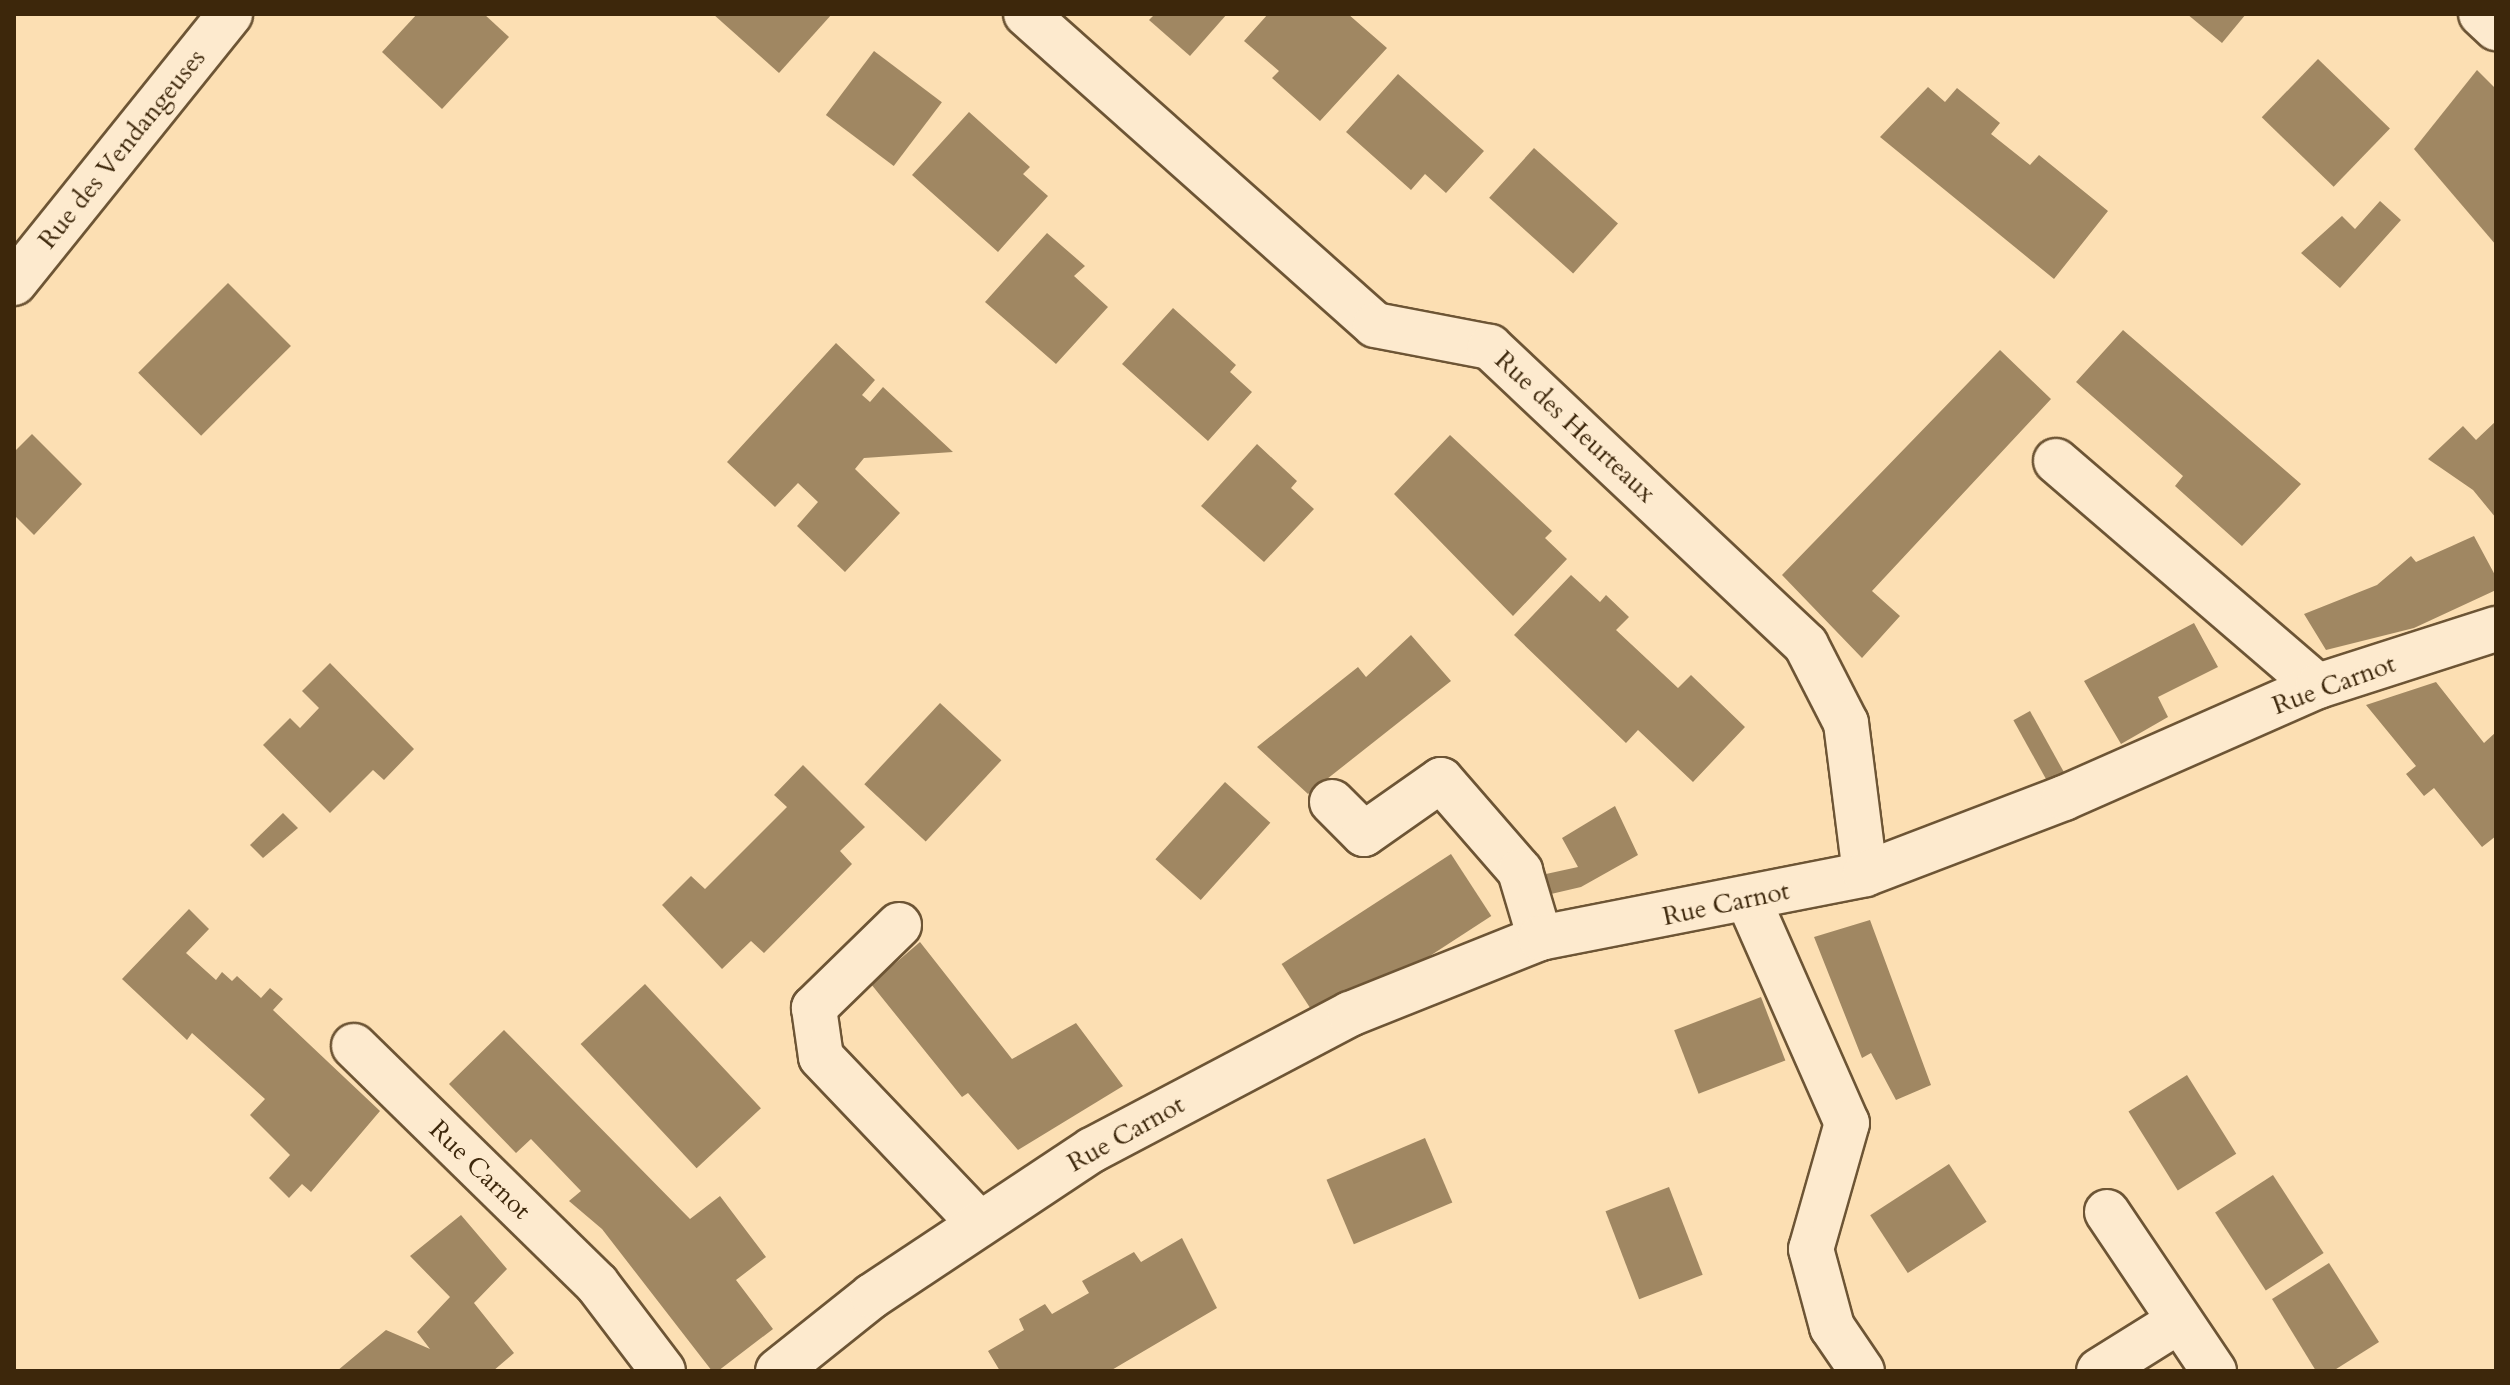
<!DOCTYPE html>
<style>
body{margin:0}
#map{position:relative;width:2510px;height:1385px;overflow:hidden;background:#fcdfb3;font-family:Cardo,serif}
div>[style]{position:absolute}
.building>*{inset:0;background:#a08762;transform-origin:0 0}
.roads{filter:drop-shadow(2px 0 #6d5535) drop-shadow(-2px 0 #6d5535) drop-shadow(0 2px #6d5535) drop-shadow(0 -2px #6d5535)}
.minor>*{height:44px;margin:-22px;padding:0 22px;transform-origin:22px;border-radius:22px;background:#fdeace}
span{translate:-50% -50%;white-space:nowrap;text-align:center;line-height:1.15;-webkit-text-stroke:6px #fdeace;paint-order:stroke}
.street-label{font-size:26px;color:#3d270b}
.frame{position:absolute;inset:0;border:16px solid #3d270b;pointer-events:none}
</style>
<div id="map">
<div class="building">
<i style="clip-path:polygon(417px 14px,484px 14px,509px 37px,442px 109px,382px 52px)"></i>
<i style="clip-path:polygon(713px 14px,832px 14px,779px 73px)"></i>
<i style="clip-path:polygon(1155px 14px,1227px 14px,1190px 56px,1149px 20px)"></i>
<i style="clip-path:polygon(1268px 14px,1348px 14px,1387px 48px,1320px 121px,1272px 78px,1279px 71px,1244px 41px)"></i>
<i style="clip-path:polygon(2187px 14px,2246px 14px,2222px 43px)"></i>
<i style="left:874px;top:51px;width:85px;height:80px;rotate:37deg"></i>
<i style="left:2318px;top:59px;width:100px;height:81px;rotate:44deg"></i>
<i style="clip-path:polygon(2477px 70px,2496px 89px,2496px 245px,2414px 149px)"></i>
<i style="clip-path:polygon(1398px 74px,1484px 151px,1446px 193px,1425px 174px,1411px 190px,1346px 132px)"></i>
<i style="clip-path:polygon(1928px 87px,1945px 102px,1957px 88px,2000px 123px,1991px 134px,2030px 165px,2039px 155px,2108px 211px,2054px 279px,1880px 137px)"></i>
<i style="clip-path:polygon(969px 112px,1030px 167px,1023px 174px,1048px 196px,998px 252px,912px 175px)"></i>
<i style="left:1534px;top:148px;width:113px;height:67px;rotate:42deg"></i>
<i style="clip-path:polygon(2380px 201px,2401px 220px,2340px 288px,2301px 253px,2342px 216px,2355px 229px)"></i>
<i style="clip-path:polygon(1047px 233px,1085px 266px,1074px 276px,1108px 307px,1056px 364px,985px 302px)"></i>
<i style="left:228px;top:283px;width:89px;height:127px;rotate:45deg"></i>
<i style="clip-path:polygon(1173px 308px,1236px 365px,1230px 372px,1252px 392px,1208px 441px,1122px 364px)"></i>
<i style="clip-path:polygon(2123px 330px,2301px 484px,2242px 546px,2175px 486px,2183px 476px,2076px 382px)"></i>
<i style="clip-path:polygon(836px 343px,875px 380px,862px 395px,870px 402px,883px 387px,953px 452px,864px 458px,855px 469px,900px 513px,845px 572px,797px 526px,818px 502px,798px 483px,775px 507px,727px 462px)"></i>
<i style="clip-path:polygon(2000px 350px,2051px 399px,1872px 591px,1900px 616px,1862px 658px,1782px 575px)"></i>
<i style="clip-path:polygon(2496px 421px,2496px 518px,2473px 490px,2428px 459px,2463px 426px,2476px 440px)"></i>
<i style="clip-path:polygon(32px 434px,82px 484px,34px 535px,14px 515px,14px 452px)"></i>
<i style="clip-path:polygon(1450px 435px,1552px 531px,1545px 538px,1567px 559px,1513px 616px,1394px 494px)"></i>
<i style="clip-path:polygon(1257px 444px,1297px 481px,1291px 488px,1314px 509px,1264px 562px,1201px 506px)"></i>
<i style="clip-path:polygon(2474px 536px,2496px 577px,2496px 590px,2414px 628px,2326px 650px,2304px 614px,2377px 585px,2411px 556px,2416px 562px)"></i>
<i style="clip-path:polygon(1571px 575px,1600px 602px,1606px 595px,1629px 617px,1616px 630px,1678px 688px,1691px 675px,1745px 727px,1693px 782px,1638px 730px,1626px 743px,1514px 635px)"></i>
<i style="clip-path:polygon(2194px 623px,2218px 667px,2158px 697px,2168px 717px,2121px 744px,2084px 681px)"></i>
<i style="clip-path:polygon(1411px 635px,1451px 681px,1308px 794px,1257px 747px,1358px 667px,1366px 677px)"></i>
<i style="clip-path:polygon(330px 663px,414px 749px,384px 780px,373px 770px,330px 813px,263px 745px,290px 718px,300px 728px,319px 708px,302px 691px)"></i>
<i style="clip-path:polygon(2436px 682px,2484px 743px,2496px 732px,2496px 836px,2482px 847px,2434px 788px,2424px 796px,2406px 774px,2416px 766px,2366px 705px)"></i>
<i style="left:940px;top:703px;width:84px;height:111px;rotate:43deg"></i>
<i style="left:2030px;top:711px;width:73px;height:19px;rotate:61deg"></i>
<i style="clip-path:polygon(803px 765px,865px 827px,840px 851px,852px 864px,764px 953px,751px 941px,722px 969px,662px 905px,691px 876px,705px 889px,787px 807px,774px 795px)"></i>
<i style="left:1225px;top:782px;width:61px;height:104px;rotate:42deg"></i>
<i style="clip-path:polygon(1615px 806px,1638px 855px,1581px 887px,1551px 894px,1546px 874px,1578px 867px,1562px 838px)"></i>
<i style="clip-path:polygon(283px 813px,298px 828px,263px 858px,250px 845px)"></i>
<i style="left:1451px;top:854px;width:74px;height:202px;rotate:57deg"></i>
<i style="clip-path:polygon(189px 909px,209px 929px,186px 953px,216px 980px,222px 972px,232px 981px,237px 976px,261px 998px,270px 988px,283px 999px,273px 1010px,380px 1111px,311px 1192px,302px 1184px,289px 1198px,269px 1178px,290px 1155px,250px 1115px,265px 1099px,192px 1033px,187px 1040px,122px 979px)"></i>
<i style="clip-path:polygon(1870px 920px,1931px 1085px,1896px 1100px,1871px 1053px,1862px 1058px,1814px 937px)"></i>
<i style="clip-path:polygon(920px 942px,1012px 1059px,1076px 1023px,1123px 1086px,1018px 1150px,968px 1093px,962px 1097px,871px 984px)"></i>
<i style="left:645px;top:984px;width:170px;height:88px;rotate:47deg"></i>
<i style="left:1761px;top:997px;width:68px;height:93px;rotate:69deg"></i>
<i style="clip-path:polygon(504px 1030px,690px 1219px,720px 1196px,766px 1257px,736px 1280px,773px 1329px,718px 1371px,712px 1371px,602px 1229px,569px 1201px,581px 1191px,531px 1139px,516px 1153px,449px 1084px)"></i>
<i style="left:2187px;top:1075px;width:93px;height:69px;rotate:58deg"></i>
<i style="left:1425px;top:1138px;width:70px;height:107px;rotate:67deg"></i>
<i style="left:1949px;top:1164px;width:69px;height:94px;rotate:57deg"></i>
<i style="left:2273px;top:1175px;width:93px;height:69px;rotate:57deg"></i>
<i style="left:1669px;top:1187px;width:94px;height:68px;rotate:69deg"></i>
<i style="clip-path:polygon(461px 1215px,507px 1269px,474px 1303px,514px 1353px,493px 1371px,337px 1371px,386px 1330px,430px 1349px,417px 1332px,450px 1297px,410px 1256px)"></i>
<i style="clip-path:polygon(1182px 1238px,1217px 1308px,1110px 1371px,1000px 1371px,988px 1351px,1024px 1330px,1019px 1319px,1045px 1304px,1052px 1314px,1089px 1293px,1082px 1281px,1134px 1252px,1141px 1262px)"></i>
<i style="clip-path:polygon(2329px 1263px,2379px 1342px,2333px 1371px,2316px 1371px,2272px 1299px)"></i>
</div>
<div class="roads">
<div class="minor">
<i style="left:1026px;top:14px;width:467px;rotate:41.7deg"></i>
<i style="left:1375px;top:325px;width:117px;rotate:10.8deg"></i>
<i style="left:1490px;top:347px;width:434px;rotate:43.3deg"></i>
<i style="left:1806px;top:645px;width:88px;rotate:62.9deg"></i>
<i style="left:1846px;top:723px;width:152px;rotate:82.8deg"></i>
<i style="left:2481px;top:14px;width:21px;rotate:43deg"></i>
<i style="left:14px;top:283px;width:345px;rotate:-51.2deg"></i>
<i style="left:2056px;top:461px;width:345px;rotate:40.7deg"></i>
<i style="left:1332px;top:802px;width:45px;rotate:45deg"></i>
<i style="left:1364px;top:834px;width:94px;rotate:-35deg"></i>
<i style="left:1441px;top:780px;width:121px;rotate:49deg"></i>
<i style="left:1520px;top:871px;width:70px;rotate:73.4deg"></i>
<i style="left:1748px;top:899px;width:245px;rotate:66.2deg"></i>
<i style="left:1847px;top:1123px;width:131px;rotate:105.9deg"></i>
<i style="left:1811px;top:1249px;width:81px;rotate:74.9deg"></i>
<i style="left:1832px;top:1327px;width:53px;rotate:55.7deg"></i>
<i style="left:899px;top:925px;width:119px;rotate:135.7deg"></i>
<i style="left:814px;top:1008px;width:49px;rotate:81.9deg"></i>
<i style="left:821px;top:1057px;width:228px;rotate:46.4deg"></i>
<i style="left:354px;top:1046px;width:340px;rotate:44.4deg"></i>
<i style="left:597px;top:1284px;width:109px;rotate:52.8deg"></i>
<i style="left:2107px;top:1212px;width:192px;rotate:56.1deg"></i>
<i style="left:778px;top:1371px;width:120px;rotate:-38.6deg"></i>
<i style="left:872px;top:1296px;width:264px;rotate:-33.6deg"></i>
<i style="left:1092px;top:1150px;width:292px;rotate:-27.8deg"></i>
<i style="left:1350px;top:1014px;width:205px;rotate:-21.8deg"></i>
<i style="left:1540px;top:938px;width:331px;rotate:-11.1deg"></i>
<i style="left:1865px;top:874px;width:213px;rotate:-20.9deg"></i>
<i style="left:2064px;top:798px;width:278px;rotate:-23.8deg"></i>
<i style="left:2318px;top:686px;width:187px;rotate:-17.8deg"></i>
<i style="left:2099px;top:1371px;width:94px;rotate:-32deg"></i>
</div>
</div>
<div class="street-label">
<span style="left:122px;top:149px;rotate:-51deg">Rue des Vendangeuses</span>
<span style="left:1575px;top:427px;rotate:43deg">Rue des Heurteaux</span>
<span style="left:2334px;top:685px;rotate:-20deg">Rue Carnot</span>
<span style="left:1726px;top:904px;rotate:-12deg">Rue Carnot</span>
<span style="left:1126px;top:1134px;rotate:-29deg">Rue Carnot</span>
<span style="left:480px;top:1170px;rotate:44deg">Rue Carnot</span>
</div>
<div class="frame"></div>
</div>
